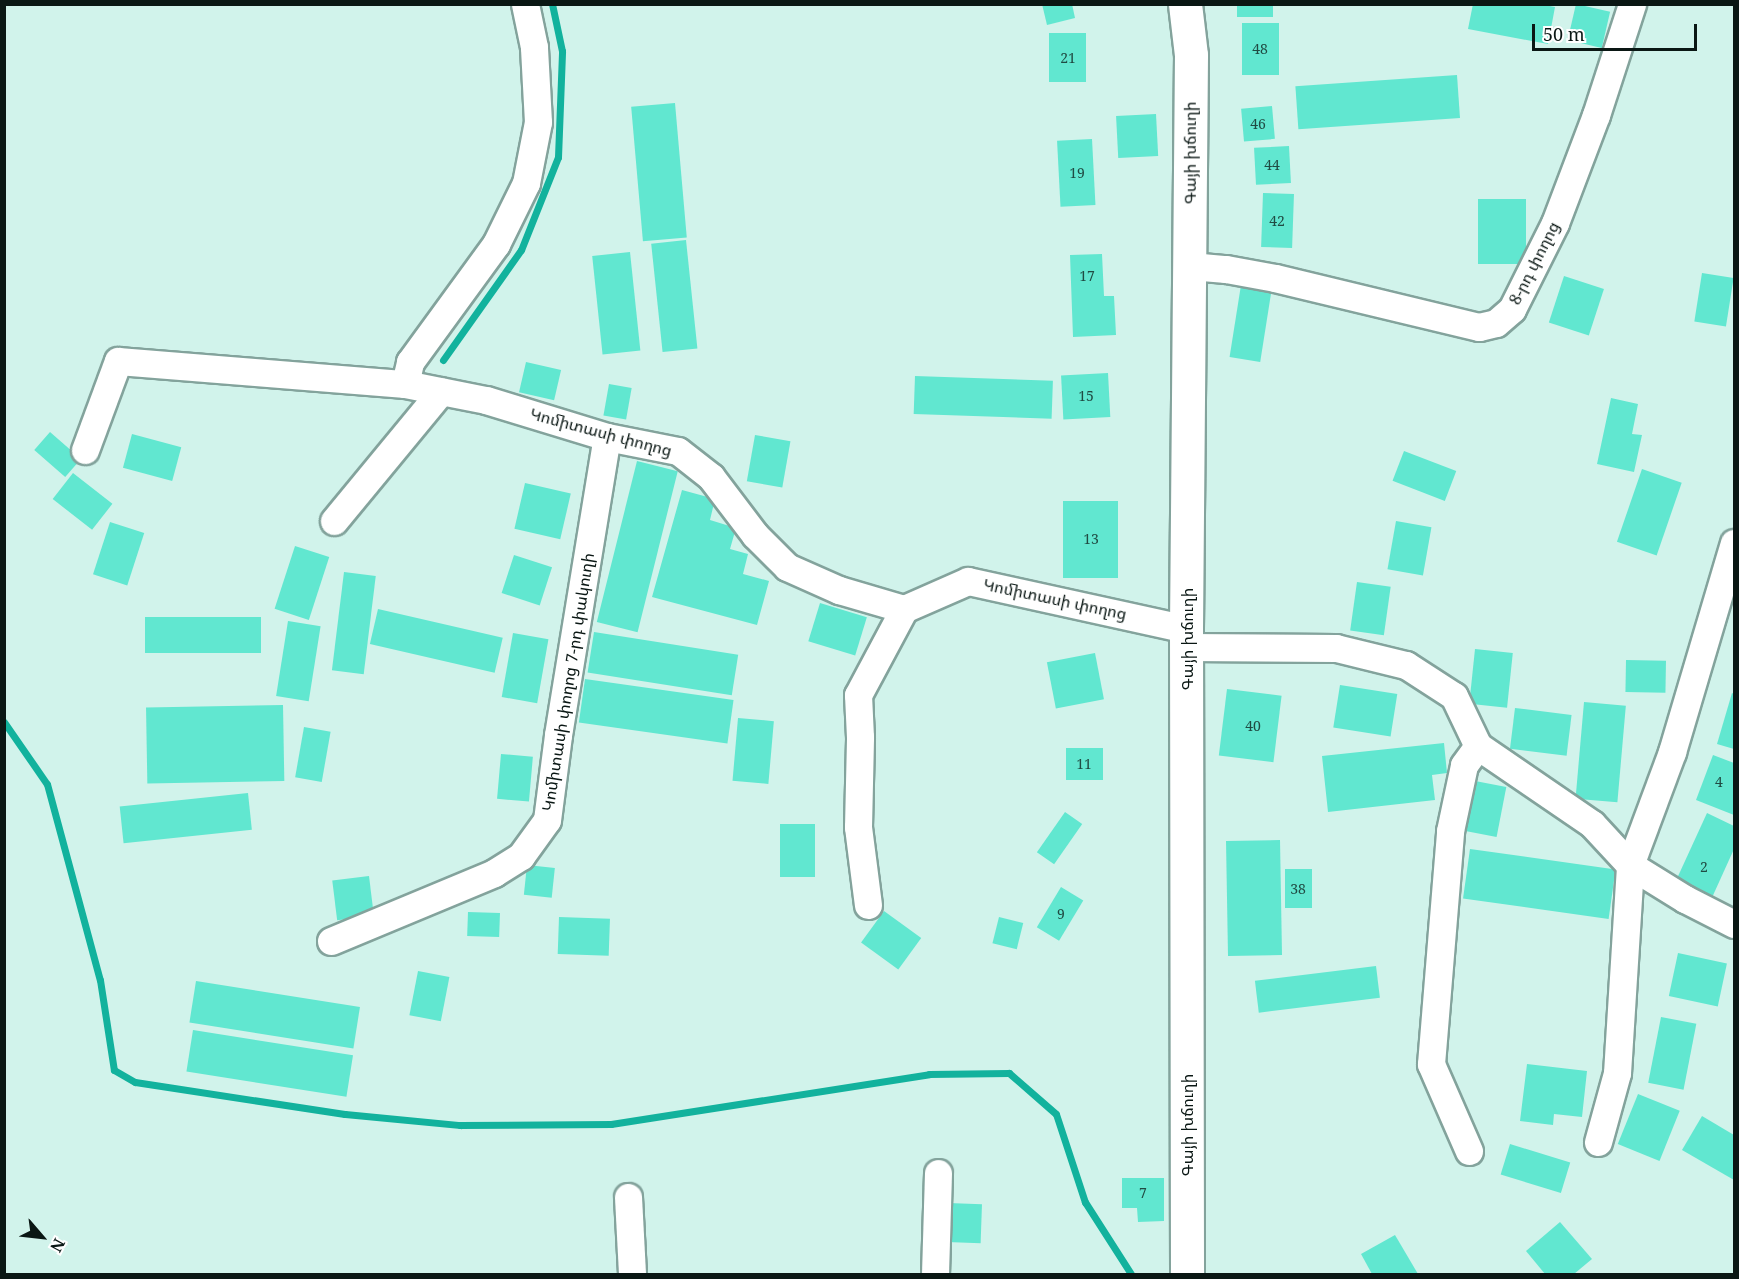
<!DOCTYPE html>
<meta charset="utf-8">
<style>
body{margin:0}
#map{position:relative;width:1739px;height:1279px;overflow:hidden;background:#d1f3eb;font-family:"Noto Serif","Noto Sans Armenian",serif}
div>[style]{position:absolute}
.stream>*{height:7px;margin:-3.5px;padding:0 3.5px;transform-origin:3.5px;border-radius:3.5px;background:#12b29d}
.building>*{inset:0;background:#61e7d0;transform-origin:0 0}
.roads{filter:drop-shadow(2px 0 #83a39c) drop-shadow(-2px 0 #83a39c) drop-shadow(0 2px #83a39c) drop-shadow(0 -2px #83a39c)}
.minor>*{height:27px;margin:-13.5px;padding:0 13.5px;transform-origin:13.5px;border-radius:13.5px;background:#fff}
.major>*{height:33px;margin:-16.5px;padding:0 16.5px;transform-origin:16.5px;border-radius:16.5px;background:#fff}
span{translate:-50% -50%;white-space:nowrap;text-align:center;line-height:1.15;-webkit-text-stroke:5px #fff;paint-order:stroke}
.number-label{font-size:14px;color:#204b43}
.number-label span{-webkit-text-stroke-width:0}
.street-label{font-size:16px;color:#0a1714}
.frame{position:absolute;inset:0;border:6px solid #0a1714;pointer-events:none}
.north{position:absolute;left:12px;top:1207px;width:60px;height:60px;-webkit-text-stroke:4px #fff;paint-order:stroke;rotate:118deg;font-size:16px;font-weight:700;line-height:24px;text-align:center;color:#0a1714}
.north::after{content:'';display:block;margin:auto;width:21px;height:27px;background:#0a1714;clip-path:polygon(50% 0,100% 100%,50% 72%,0 100%)}
.scale{position:absolute;left:1532px;top:24px;width:165px;height:27px;box-sizing:border-box;border:3px solid #0a1714;border-top:0;padding-left:8px;font-size:18px;line-height:21px;white-space:nowrap;color:#0a1714;-webkit-text-stroke:4px #fff;paint-order:stroke}
</style>
<div id="map">
<div class="stream">
<i style="left:443px;top:360px;width:135px;rotate:-54.7deg"></i>
<i style="left:521px;top:250px;width:100px;rotate:-68.3deg"></i>
<i style="left:558px;top:157px;width:106px;rotate:-87.8deg"></i>
<i style="left:562px;top:51px;width:48px;rotate:-102deg"></i>
<i style="left:4px;top:722px;width:75px;rotate:55.3deg"></i>
<i style="left:47px;top:784px;width:203px;rotate:74.9deg"></i>
<i style="left:100px;top:980px;width:91px;rotate:81.2deg"></i>
<i style="left:114px;top:1070px;width:24px;rotate:30deg"></i>
<i style="left:135px;top:1082px;width:212px;rotate:8.7deg"></i>
<i style="left:345px;top:1114px;width:116px;rotate:5.5deg"></i>
<i style="left:460px;top:1125px;width:151px;rotate:-0.4deg"></i>
<i style="left:611px;top:1124px;width:322px;rotate:-8.9deg"></i>
<i style="left:929px;top:1074px;width:80px;rotate:-0.7deg"></i>
<i style="left:1009px;top:1073px;width:62px;rotate:41.1deg"></i>
<i style="left:1056px;top:1114px;width:93px;rotate:71.8deg"></i>
<i style="left:1085px;top:1202px;width:85px;rotate:57.4deg"></i>
</div>
<div class="building">
<i style="clip-path:polygon(1042px 4px,1072px 4px,1075px 18px,1047px 25px)"></i>
<i style="left:1237px;top:4px;width:36px;height:13px"></i>
<i style="clip-path:polygon(1473px 4px,1539px 4px,1555px 7px,1548px 44px,1468px 29px)"></i>
<i style="left:1576px;top:4px;width:35px;height:37px;rotate:13deg"></i>
<i style="left:1242px;top:23px;width:37px;height:52px"></i>
<i style="left:1049px;top:33px;width:37px;height:49px"></i>
<i style="left:1457px;top:75px;width:43px;height:162px;rotate:86deg"></i>
<i style="left:675px;top:103px;width:135px;height:44px;rotate:85deg"></i>
<i style="left:1272px;top:106px;width:33px;height:31px;rotate:85deg"></i>
<i style="left:1156px;top:114px;width:42px;height:40px;rotate:87deg"></i>
<i style="left:1092px;top:139px;width:66px;height:35px;rotate:87deg"></i>
<i style="left:1289px;top:146px;width:37px;height:35px;rotate:87deg"></i>
<i style="left:1263px;top:193px;width:31px;height:54px;rotate:2deg"></i>
<i style="left:1478px;top:199px;width:48px;height:65px"></i>
<i style="left:686px;top:240px;width:109px;height:35px;rotate:84deg"></i>
<i style="left:630px;top:252px;width:99px;height:38px;rotate:84deg"></i>
<i style="clip-path:polygon(1102px 254px,1104px 296px,1114px 296px,1116px 335px,1073px 337px,1070px 255px)"></i>
<i style="left:1702px;top:273px;width:32px;height:49px;rotate:9deg"></i>
<i style="left:1564px;top:276px;width:42px;height:49px;rotate:18deg"></i>
<i style="left:1241px;top:285px;width:31px;height:73px;rotate:9deg"></i>
<i style="left:526px;top:362px;width:36px;height:31px;rotate:13deg"></i>
<i style="left:1108px;top:373px;width:44px;height:47px;rotate:87deg"></i>
<i style="left:915px;top:376px;width:138px;height:38px;rotate:2deg"></i>
<i style="left:609px;top:384px;width:23px;height:32px;rotate:10deg"></i>
<i style="clip-path:polygon(1611px 398px,1638px 404px,1632px 434px,1642px 435px,1634px 472px,1597px 464px)"></i>
<i style="left:50px;top:432px;width:41px;height:24px;rotate:41deg"></i>
<i style="left:132px;top:434px;width:51px;height:35px;rotate:15deg"></i>
<i style="left:755px;top:435px;width:36px;height:47px;rotate:10deg"></i>
<i style="left:1404px;top:451px;width:56px;height:32px;rotate:21deg"></i>
<i style="left:637px;top:461px;width:42px;height:166px;rotate:14deg"></i>
<i style="left:1642px;top:469px;width:42px;height:77px;rotate:19deg"></i>
<i style="left:73px;top:473px;width:50px;height:33px;rotate:38deg"></i>
<i style="left:525px;top:483px;width:47px;height:47px;rotate:13deg"></i>
<i style="clip-path:polygon(682px 490px,715px 499px,710px 520px,736px 528px,730px 549px,748px 554px,743px 574px,769px 581px,757px 625px,652px 597px)"></i>
<i style="left:1063px;top:501px;width:55px;height:77px"></i>
<i style="left:1396px;top:521px;width:36px;height:49px;rotate:10deg"></i>
<i style="left:110px;top:522px;width:36px;height:55px;rotate:18deg"></i>
<i style="left:295px;top:546px;width:36px;height:66px;rotate:18deg"></i>
<i style="left:514px;top:555px;width:40px;height:40px;rotate:18deg"></i>
<i style="left:344px;top:572px;width:32px;height:99px;rotate:7deg"></i>
<i style="left:1357px;top:582px;width:34px;height:49px;rotate:8deg"></i>
<i style="left:820px;top:603px;width:49px;height:40px;rotate:17deg"></i>
<i style="left:378px;top:609px;width:128px;height:36px;rotate:13deg"></i>
<i style="left:261px;top:617px;width:36px;height:116px;rotate:90deg"></i>
<i style="left:288px;top:621px;width:33px;height:76px;rotate:9deg"></i>
<i style="left:594px;top:632px;width:146px;height:41px;rotate:9deg"></i>
<i style="left:513px;top:633px;width:36px;height:65px;rotate:10deg"></i>
<i style="left:1475px;top:649px;width:38px;height:55px;rotate:6deg"></i>
<i style="left:1095px;top:653px;width:47px;height:49px;rotate:79deg"></i>
<i style="left:1626px;top:660px;width:40px;height:32px;rotate:1deg"></i>
<i style="left:585px;top:679px;width:150px;height:44px;rotate:8deg"></i>
<i style="left:1340px;top:685px;width:58px;height:43px;rotate:9deg"></i>
<i style="left:1227px;top:689px;width:55px;height:67px;rotate:7deg"></i>
<i style="clip-path:polygon(1732px 693px,1734px 694px,1734px 749px,1717px 744px)"></i>
<i style="left:1584px;top:702px;width:42px;height:97px;rotate:5deg"></i>
<i style="left:283px;top:705px;width:76px;height:137px;rotate:89deg"></i>
<i style="left:1515px;top:708px;width:57px;height:41px;rotate:7deg"></i>
<i style="left:738px;top:718px;width:36px;height:63px;rotate:5deg"></i>
<i style="left:304px;top:727px;width:27px;height:51px;rotate:10deg"></i>
<i style="clip-path:polygon(1444px 743px,1447px 773px,1432px 775px,1435px 800px,1328px 812px,1322px 756px)"></i>
<i style="left:1066px;top:748px;width:37px;height:32px"></i>
<i style="left:501px;top:754px;width:32px;height:45px;rotate:5deg"></i>
<i style="clip-path:polygon(1713px 755px,1734px 763px,1734px 815px,1696px 800px)"></i>
<i style="left:1470px;top:780px;width:37px;height:51px;rotate:11deg"></i>
<i style="left:248px;top:793px;width:37px;height:129px;rotate:84deg"></i>
<i style="left:1065px;top:812px;width:21px;height:49px;rotate:35deg"></i>
<i style="clip-path:polygon(1707px 813px,1734px 826px,1734px 849px,1710px 902px,1674px 885px)"></i>
<i style="left:780px;top:824px;width:35px;height:53px"></i>
<i style="left:1280px;top:840px;width:115px;height:54px;rotate:89deg"></i>
<i style="left:1470px;top:849px;width:147px;height:50px;rotate:8deg"></i>
<i style="left:527px;top:865px;width:28px;height:30px;rotate:6deg"></i>
<i style="left:1285px;top:869px;width:27px;height:39px"></i>
<i style="left:369px;top:876px;width:40px;height:37px;rotate:83deg"></i>
<i style="left:1061px;top:887px;width:26px;height:47px;rotate:31deg"></i>
<i style="left:884px;top:911px;width:46px;height:39px;rotate:36deg"></i>
<i style="left:468px;top:912px;width:32px;height:24px;rotate:2deg"></i>
<i style="left:559px;top:917px;width:51px;height:37px;rotate:2deg"></i>
<i style="left:999px;top:917px;width:25px;height:27px;rotate:14deg"></i>
<i style="left:1678px;top:953px;width:50px;height:44px;rotate:12deg"></i>
<i style="left:1376px;top:966px;width:32px;height:122px;rotate:83deg"></i>
<i style="left:418px;top:971px;width:32px;height:45px;rotate:11deg"></i>
<i style="left:196px;top:981px;width:166px;height:42px;rotate:9deg"></i>
<i style="left:1661px;top:1017px;width:36px;height:67px;rotate:11deg"></i>
<i style="left:193px;top:1030px;width:162px;height:42px;rotate:9deg"></i>
<i style="clip-path:polygon(1527px 1064px,1587px 1071px,1582px 1117px,1554px 1114px,1553px 1125px,1520px 1121px)"></i>
<i style="left:1638px;top:1094px;width:45px;height:54px;rotate:22deg"></i>
<i style="clip-path:polygon(1702px 1116px,1734px 1135px,1734px 1180px,1682px 1150px)"></i>
<i style="left:1510px;top:1144px;width:63px;height:32px;rotate:17deg"></i>
<i style="clip-path:polygon(1122px 1178px,1164px 1178px,1164px 1221px,1138px 1222px,1137px 1208px,1122px 1208px)"></i>
<i style="left:948px;top:1203px;width:34px;height:39px;rotate:2deg"></i>
<i style="clip-path:polygon(1560px 1222px,1592px 1259px,1574px 1274px,1545px 1274px,1526px 1251px)"></i>
<i style="clip-path:polygon(1395px 1235px,1418px 1274px,1372px 1274px,1361px 1254px)"></i>
</div>
<div class="roads">
<div class="minor">
<i style="left:1190px;top:266px;width:36px;rotate:5deg"></i>
<i style="left:1226px;top:269px;width:50px;rotate:10.4deg"></i>
<i style="left:1275px;top:278px;width:210px;rotate:13.5deg"></i>
<i style="left:1479px;top:327px;width:17px;rotate:-13deg"></i>
<i style="left:1496px;top:323px;width:21px;rotate:-41deg"></i>
<i style="left:1512px;top:309px;width:96px;rotate:-63.4deg"></i>
<i style="left:1555px;top:223px;width:116px;rotate:-69.2deg"></i>
<i style="left:1596px;top:115px;width:117px;rotate:-72deg"></i>
<i style="left:405px;top:384px;width:23px;rotate:-77deg"></i>
<i style="left:410px;top:362px;width:146px;rotate:-53.9deg"></i>
<i style="left:496px;top:244px;width:68px;rotate:-63.8deg"></i>
<i style="left:526px;top:183px;width:62px;rotate:-78.9deg"></i>
<i style="left:538px;top:122px;width:75px;rotate:-93.1deg"></i>
<i style="left:534px;top:47px;width:44px;rotate:-101.8deg"></i>
<i style="left:85px;top:450px;width:95px;rotate:-69.7deg"></i>
<i style="left:118px;top:361px;width:288px;rotate:4.6deg"></i>
<i style="left:405px;top:384px;width:83px;rotate:11.2deg"></i>
<i style="left:486px;top:400px;width:127px;rotate:17deg"></i>
<i style="left:607px;top:437px;width:72px;rotate:11.2deg"></i>
<i style="left:678px;top:451px;width:42px;rotate:38.2deg"></i>
<i style="left:711px;top:477px;width:73px;rotate:52.8deg"></i>
<i style="left:755px;top:535px;width:45px;rotate:45deg"></i>
<i style="left:787px;top:567px;width:57px;rotate:23.9deg"></i>
<i style="left:839px;top:590px;width:68px;rotate:16.3deg"></i>
<i style="left:904px;top:609px;width:70px;rotate:-23.6deg"></i>
<i style="left:968px;top:581px;width:223px;rotate:12.4deg"></i>
<i style="left:334px;top:521px;width:168px;rotate:-50.5deg"></i>
<i style="left:1187px;top:647px;width:149px;rotate:0.4deg"></i>
<i style="left:1336px;top:648px;width:72px;rotate:13.7deg"></i>
<i style="left:1406px;top:665px;width:57px;rotate:32.9deg"></i>
<i style="left:1454px;top:696px;width:55px;rotate:64.4deg"></i>
<i style="left:1478px;top:746px;width:138px;rotate:34.4deg"></i>
<i style="left:1592px;top:824px;width:56px;rotate:47.2deg"></i>
<i style="left:1630px;top:865px;width:65px;rotate:31.7deg"></i>
<i style="left:1685px;top:899px;width:55px;rotate:27deg"></i>
<i style="left:868px;top:905px;width:79px;rotate:-97.3deg"></i>
<i style="left:858px;top:827px;width:90px;rotate:-88.7deg"></i>
<i style="left:860px;top:737px;width:42px;rotate:-92.7deg"></i>
<i style="left:858px;top:695px;width:98px;rotate:-61.9deg"></i>
<i style="left:331px;top:941px;width:177px;rotate:-22.6deg"></i>
<i style="left:494px;top:873px;width:32px;rotate:-32deg"></i>
<i style="left:521px;top:856px;width:44px;rotate:-54.2deg"></i>
<i style="left:547px;top:820px;width:86px;rotate:-82.6deg"></i>
<i style="left:558px;top:735px;width:302px;rotate:-80.7deg"></i>
<i style="left:1598px;top:1142px;width:72px;rotate:-74.6deg"></i>
<i style="left:1617px;top:1073px;width:208px;rotate:-86.4deg"></i>
<i style="left:1630px;top:865px;width:121px;rotate:-69.6deg"></i>
<i style="left:1672px;top:752px;width:218px;rotate:-73.5deg"></i>
<i style="left:1469px;top:1151px;width:95px;rotate:-113.6deg"></i>
<i style="left:1431px;top:1064px;width:234px;rotate:-85.3deg"></i>
<i style="left:1450px;top:831px;width:67px;rotate:-78deg"></i>
<i style="left:1464px;top:765px;width:24px;rotate:-54deg"></i>
<i style="left:628px;top:1197px;width:77px;rotate:87deg"></i>
<i style="left:935px;top:1274px;width:101px;rotate:-88.3deg"></i>
</div>
<div class="major">
<i style="left:1185px;top:4px;width:51px;rotate:83.3deg"></i>
<i style="left:1191px;top:55px;width:574px;rotate:90.5deg"></i>
<i style="left:1186px;top:629px;width:645px;rotate:89.91deg"></i>
</div>
</div>
<div class="number-label">
<span style="left:1260px;top:49px">48</span>
<span style="left:1068px;top:58px">21</span>
<span style="left:1258px;top:124px">46</span>
<span style="left:1272px;top:165px">44</span>
<span style="left:1077px;top:173px">19</span>
<span style="left:1277px;top:221px">42</span>
<span style="left:1087px;top:276px">17</span>
<span style="left:1086px;top:396px">15</span>
<span style="left:1091px;top:539px">13</span>
<span style="left:1253px;top:726px">40</span>
<span style="left:1084px;top:764px">11</span>
<span style="left:1719px;top:782px">4</span>
<span style="left:1704px;top:867px">2</span>
<span style="left:1298px;top:889px">38</span>
<span style="left:1061px;top:914px">9</span>
<span style="left:1143px;top:1193px">7</span>
</div>
<div class="street-label">
<span style="left:1190px;top:153px;rotate:-90deg">Գայի խճուղի</span>
<span style="left:1534px;top:263px;rotate:-63deg">8-րդ փողոց</span>
<span style="left:601px;top:432px;rotate:15deg">Կոմիտասի փողոց</span>
<span style="left:1055px;top:599px;rotate:12deg">Կոմիտասի փողոց</span>
<span style="left:1187px;top:639px;rotate:-90deg">Գայի խճուղի</span>
<span style="left:568px;top:682px;rotate:-81deg">Կոմիտասի փողոց 7-րդ փակուղի</span>
<span style="left:1187px;top:1125px;rotate:-90deg">Գայի խճուղի</span>
</div>
<div class="frame"></div>
<div class="north">N</div>
<div class="scale">50 m</div>
</div>
